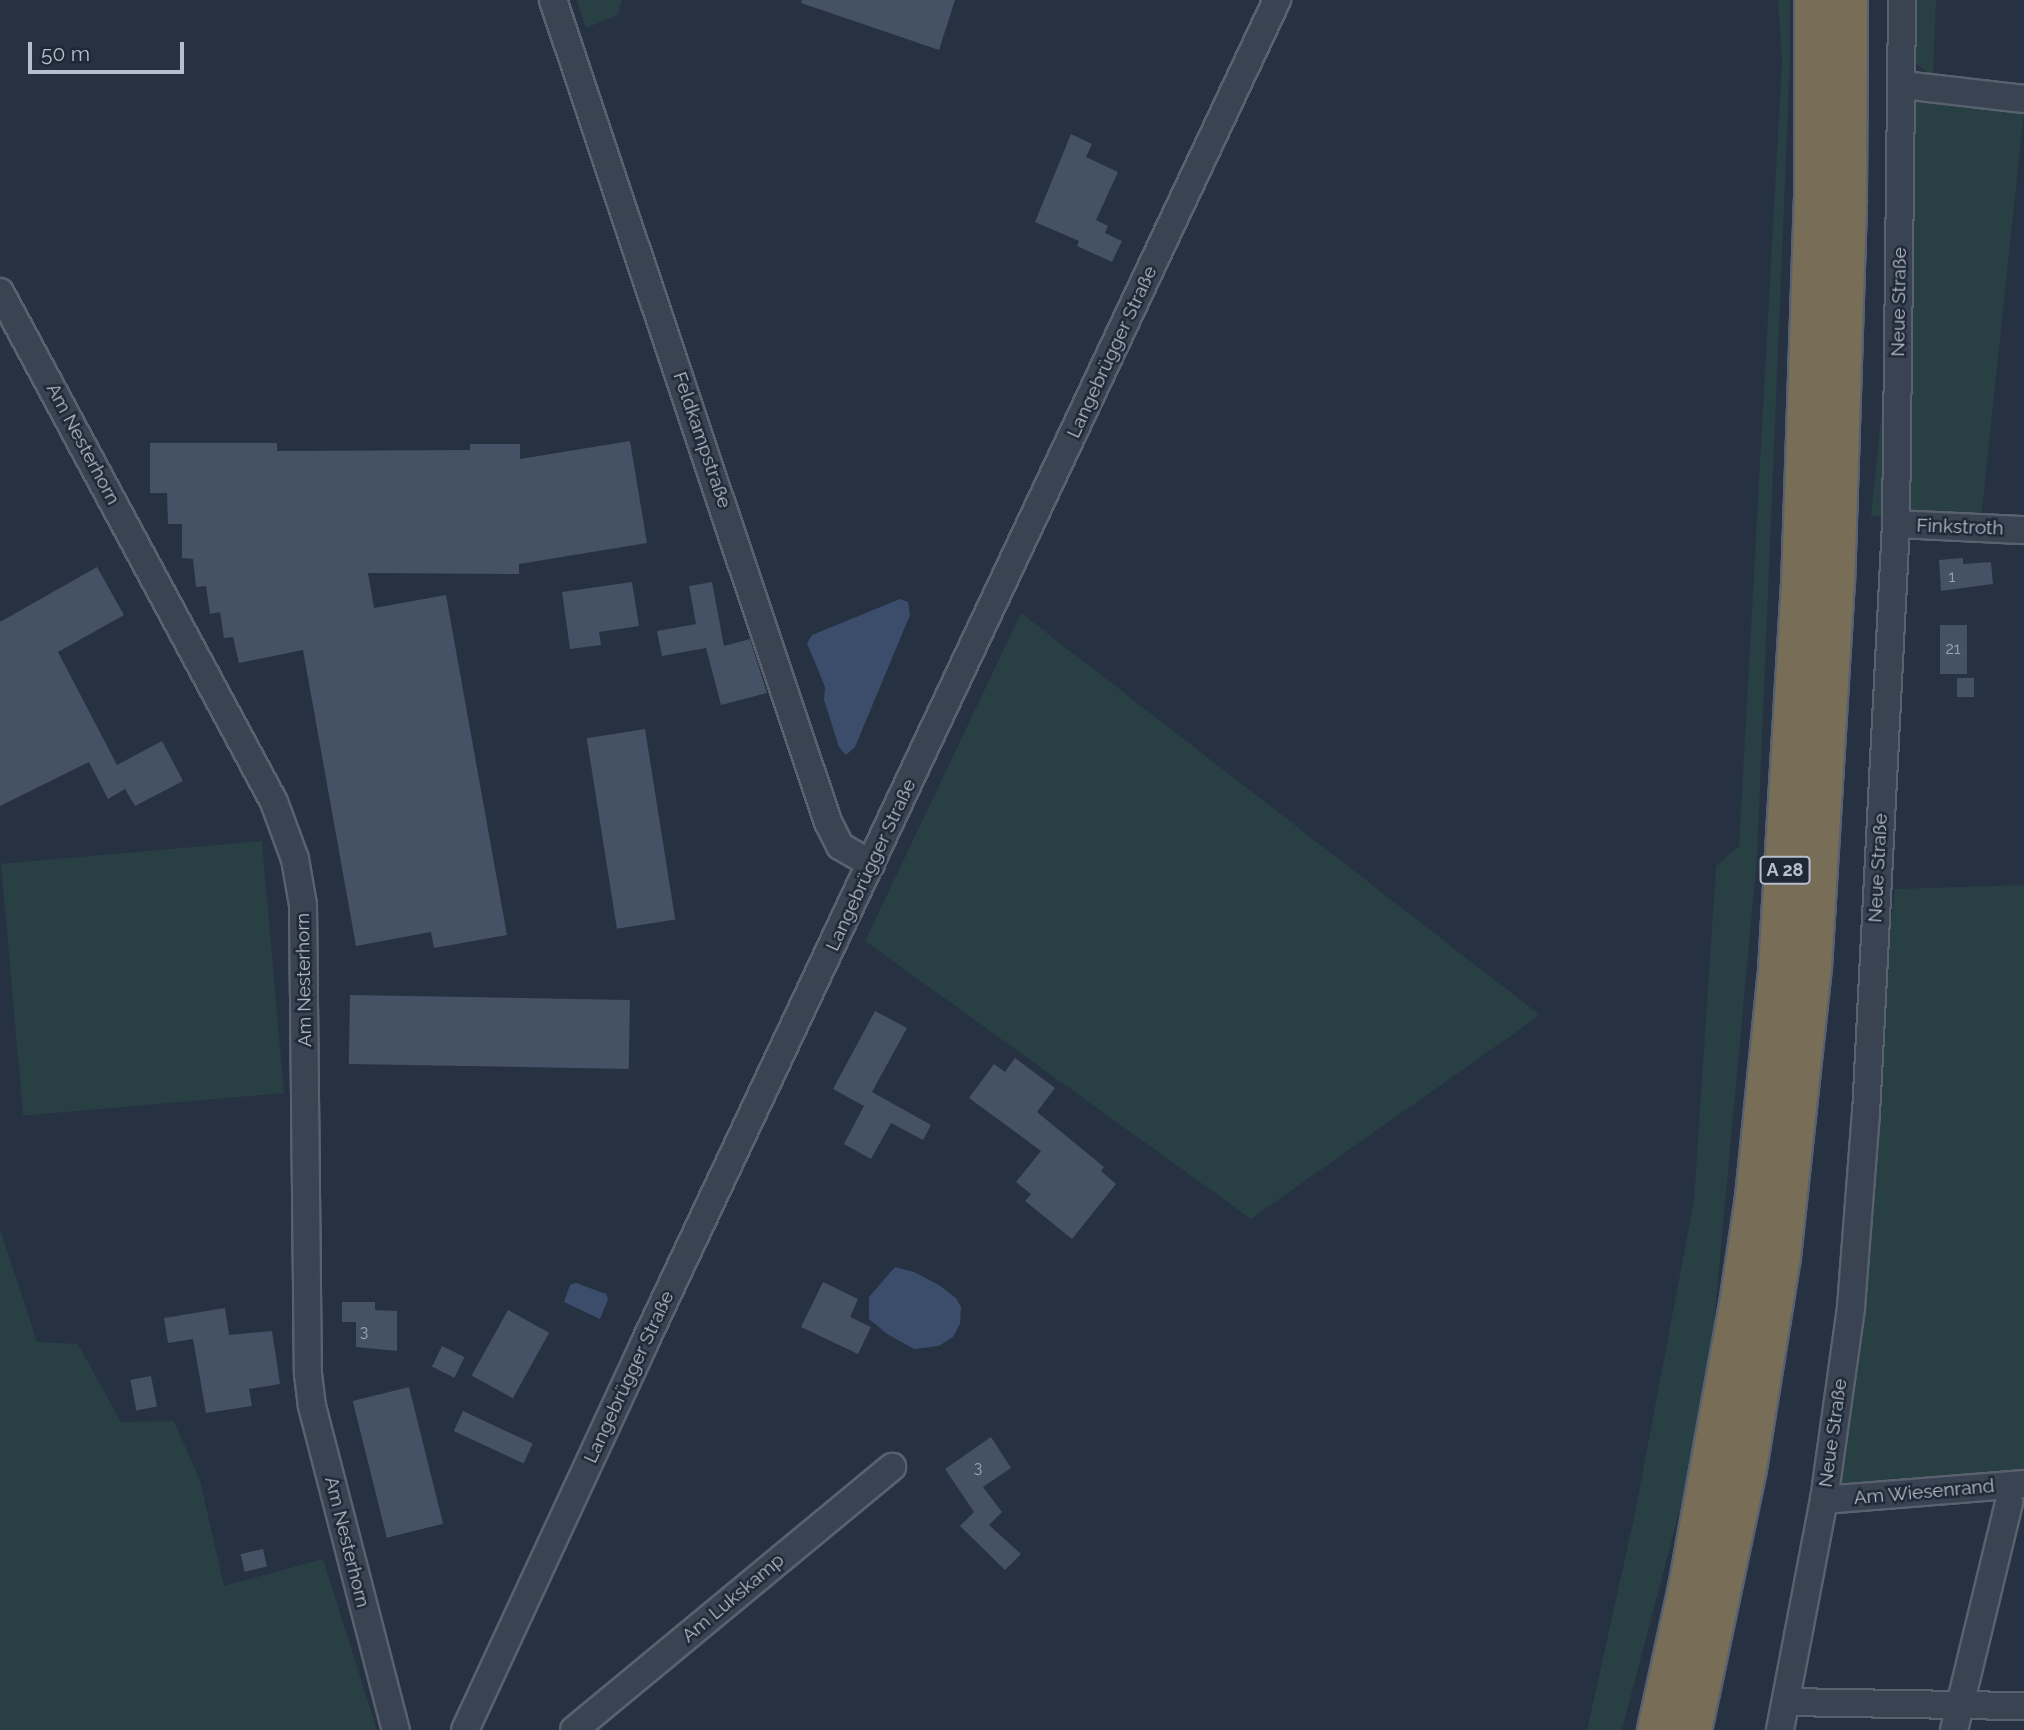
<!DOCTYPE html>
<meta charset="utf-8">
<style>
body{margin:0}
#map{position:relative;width:2024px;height:1730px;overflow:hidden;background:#263142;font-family:Raleway,sans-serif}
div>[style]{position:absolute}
.green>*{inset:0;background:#283f43;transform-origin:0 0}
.water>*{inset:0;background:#3b4d6b}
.building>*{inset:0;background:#455164;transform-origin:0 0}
.roads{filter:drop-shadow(2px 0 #59616f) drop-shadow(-2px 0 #59616f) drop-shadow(0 2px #59616f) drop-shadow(0 -2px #59616f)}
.minor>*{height:26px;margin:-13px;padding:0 13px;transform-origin:13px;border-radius:13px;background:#3a4352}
.highway>*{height:38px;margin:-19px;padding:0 19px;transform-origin:19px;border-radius:19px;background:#786d57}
span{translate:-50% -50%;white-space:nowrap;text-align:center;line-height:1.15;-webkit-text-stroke:5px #1f2837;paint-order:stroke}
.number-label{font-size:16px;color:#9ba4b2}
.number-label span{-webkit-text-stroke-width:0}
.shield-label span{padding:2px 5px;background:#1f2837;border:2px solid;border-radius:5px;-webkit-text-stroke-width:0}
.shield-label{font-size:18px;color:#b8bfcc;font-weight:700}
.street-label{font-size:19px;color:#b8bfcc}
.scale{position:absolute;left:28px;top:42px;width:156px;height:32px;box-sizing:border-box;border:4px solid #b8bfcc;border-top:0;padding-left:9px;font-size:21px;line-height:24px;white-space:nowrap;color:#b8bfcc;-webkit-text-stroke:5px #1f2837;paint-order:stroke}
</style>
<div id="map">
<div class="green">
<i style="clip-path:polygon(577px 0,622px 0,618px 15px,586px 28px)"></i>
<i style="clip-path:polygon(1778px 0,1790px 0,1790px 63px,1757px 858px,1706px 1410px,1622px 1730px,1587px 1730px,1635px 1513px,1694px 1200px,1716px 866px,1739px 846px,1782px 60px)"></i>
<i style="clip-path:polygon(1914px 0,1936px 0,1933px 78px,1915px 62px)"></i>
<i style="left:1915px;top:96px;width:110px;height:422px;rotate:6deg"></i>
<i style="clip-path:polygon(1021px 613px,1540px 1015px,1251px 1219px,865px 941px)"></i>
<i style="left:262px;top:841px;width:253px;height:262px;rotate:85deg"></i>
<i style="clip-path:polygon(2024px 885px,2024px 1475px,1830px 1492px,1880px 1006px,1895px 889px)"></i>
<i style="clip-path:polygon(0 1228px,37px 1342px,78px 1344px,121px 1422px,174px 1421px,200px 1480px,224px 1586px,323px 1559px,377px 1730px,0 1730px)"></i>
</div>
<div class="water">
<i style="clip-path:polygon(900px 599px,908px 602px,910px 615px,855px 747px,846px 755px,839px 747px,824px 700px,825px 687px,807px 643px,812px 635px)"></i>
<i style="clip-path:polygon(895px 1267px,914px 1272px,939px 1285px,956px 1298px,961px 1307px,960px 1324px,953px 1337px,939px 1346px,914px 1349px,887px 1334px,869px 1319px,869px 1297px)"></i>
<i style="clip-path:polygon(576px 1283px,606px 1294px,608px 1299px,600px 1319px,564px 1302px,570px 1285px)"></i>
</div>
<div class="building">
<i style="clip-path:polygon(802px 0,955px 0,939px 50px,801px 3px)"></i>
<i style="clip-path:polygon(1071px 134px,1092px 144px,1086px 157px,1118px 172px,1096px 220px,1108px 226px,1105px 233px,1122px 241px,1112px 262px,1077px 246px,1079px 241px,1035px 222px)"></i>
<i style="clip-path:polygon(630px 441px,647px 543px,519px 564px,519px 574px,368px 573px,374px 608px,446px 595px,507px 935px,434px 948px,431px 932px,356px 946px,303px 650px,239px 663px,233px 637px,224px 638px,220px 612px,210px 614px,206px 586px,196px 587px,193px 559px,182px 558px,182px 524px,168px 524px,167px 493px,150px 493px,150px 443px,277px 443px,277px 451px,470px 450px,470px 444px,520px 444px,520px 459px)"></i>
<i style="clip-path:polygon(1963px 558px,1963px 564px,1991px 562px,1993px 584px,1941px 591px,1939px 560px)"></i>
<i style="clip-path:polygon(97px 567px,124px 615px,58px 652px,117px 765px,162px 741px,183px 781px,135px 806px,125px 789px,108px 799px,89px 762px,0 806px,0 622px)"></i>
<i style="clip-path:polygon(632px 582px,639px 626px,599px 632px,601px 645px,570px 649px,562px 592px)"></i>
<i style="clip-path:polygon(712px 582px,724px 646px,750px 639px,767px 693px,721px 705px,706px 648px,662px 656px,657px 631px,696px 624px,689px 586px)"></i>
<i style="left:1940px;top:625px;width:27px;height:49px"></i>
<i style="left:1957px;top:678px;width:17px;height:19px"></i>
<i style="left:645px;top:729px;width:193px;height:59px;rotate:81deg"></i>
<i style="left:350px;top:995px;width:280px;height:69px;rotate:1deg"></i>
<i style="clip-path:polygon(875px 1011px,907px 1028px,872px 1092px,931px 1125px,923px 1140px,891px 1123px,871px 1159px,844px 1144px,864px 1106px,833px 1089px)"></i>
<i style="clip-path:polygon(1015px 1058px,1055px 1088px,1037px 1112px,1104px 1167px,1101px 1171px,1116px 1184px,1072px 1239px,1025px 1201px,1031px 1194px,1016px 1182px,1041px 1151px,969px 1098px,994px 1064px,1005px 1072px)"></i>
<i style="clip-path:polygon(823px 1282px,858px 1299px,850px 1317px,871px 1327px,858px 1354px,801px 1327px)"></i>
<i style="clip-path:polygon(342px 1302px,375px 1302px,375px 1310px,397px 1311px,397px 1351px,356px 1347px,356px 1322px,342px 1322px)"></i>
<i style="clip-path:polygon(225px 1308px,229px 1335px,272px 1331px,280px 1384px,249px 1389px,252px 1406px,206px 1413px,193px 1339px,168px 1343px,164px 1318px)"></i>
<i style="left:508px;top:1310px;width:47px;height:75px;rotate:29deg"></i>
<i style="left:442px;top:1346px;width:25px;height:23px;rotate:26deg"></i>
<i style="left:151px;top:1376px;width:31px;height:21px;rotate:79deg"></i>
<i style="left:409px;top:1387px;width:141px;height:58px;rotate:76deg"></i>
<i style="left:463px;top:1411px;width:77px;height:22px;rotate:25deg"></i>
<i style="clip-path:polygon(991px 1437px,1011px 1468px,983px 1487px,1002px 1512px,989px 1525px,1021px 1554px,1005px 1570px,960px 1526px,974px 1512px,945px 1469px)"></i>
<i style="left:263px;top:1549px;width:18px;height:23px;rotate:77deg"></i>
</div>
<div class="roads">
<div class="minor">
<i style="left:553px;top:0;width:867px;rotate:71.5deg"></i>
<i style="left:828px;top:822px;width:27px;rotate:63deg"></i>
<i style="left:840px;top:846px;width:36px;rotate:30deg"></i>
<i style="left:1903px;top:85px;width:122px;rotate:6.6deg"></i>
<i style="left:0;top:292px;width:579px;rotate:61.75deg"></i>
<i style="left:274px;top:802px;width:61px;rotate:69.8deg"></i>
<i style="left:295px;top:859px;width:47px;rotate:80.1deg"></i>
<i style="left:303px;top:905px;width:469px;rotate:89.4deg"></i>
<i style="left:308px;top:1374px;width:32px;rotate:83deg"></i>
<i style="left:312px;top:1406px;width:335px;rotate:75.5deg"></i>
<i style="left:1896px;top:524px;width:128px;rotate:2.7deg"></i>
<i style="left:1824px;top:1500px;width:201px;rotate:-4.6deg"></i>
<i style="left:1787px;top:1702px;width:237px;rotate:1deg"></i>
<i style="left:465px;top:1730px;width:425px;rotate:-65.1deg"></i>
<i style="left:644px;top:1344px;width:1486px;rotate:-64.78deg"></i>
<i style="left:574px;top:1730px;width:413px;rotate:-39.6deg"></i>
<i style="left:1780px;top:1730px;width:234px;rotate:-79.2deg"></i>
<i style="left:1824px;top:1500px;width:195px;rotate:-82deg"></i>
<i style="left:1851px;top:1307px;width:194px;rotate:-85.6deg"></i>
<i style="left:1866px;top:1114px;width:591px;rotate:-87.09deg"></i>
<i style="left:1896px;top:524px;width:524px;rotate:-89.34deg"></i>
<i style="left:1954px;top:1730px;width:235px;rotate:-76.4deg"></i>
</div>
<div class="highway">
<i style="left:1657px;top:1730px;width:145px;rotate:-77.7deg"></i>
<i style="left:1688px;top:1588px;width:281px;rotate:-79.8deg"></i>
<i style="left:1738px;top:1311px;width:115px;rotate:-81.5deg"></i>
<i style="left:1755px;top:1197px;width:228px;rotate:-84.2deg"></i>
<i style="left:1778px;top:970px;width:384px;rotate:-86.6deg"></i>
<i style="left:1801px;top:587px;width:387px;rotate:-88.1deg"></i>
<i style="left:1814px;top:200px;width:200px;rotate:-90deg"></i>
<i style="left:1692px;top:1730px;width:267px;rotate:-78.1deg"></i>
<i style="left:1747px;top:1469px;width:215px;rotate:-80.9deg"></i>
<i style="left:1781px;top:1257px;width:291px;rotate:-83.9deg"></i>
<i style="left:1812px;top:968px;width:383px;rotate:-86.6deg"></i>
<i style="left:1835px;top:586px;width:387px;rotate:-88.2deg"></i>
<i style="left:1847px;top:199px;width:199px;rotate:-89.7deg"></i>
</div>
</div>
<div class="number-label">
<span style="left:1952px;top:577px">1</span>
<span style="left:1953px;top:649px">21</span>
<span style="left:364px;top:1332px">3</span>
<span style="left:978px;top:1468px">3</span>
</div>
<div class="shield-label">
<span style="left:1785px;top:870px">A 28</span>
</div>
<div class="street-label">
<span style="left:1899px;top:302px;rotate:-89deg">Neue Straße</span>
<span style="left:1112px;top:352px;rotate:-65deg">Langebrügger Straße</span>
<span style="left:702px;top:440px;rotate:71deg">Feldkampstraße</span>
<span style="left:83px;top:444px;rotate:62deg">Am Nesterhorn</span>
<span style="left:1960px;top:527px;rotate:2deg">Finkstroth</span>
<span style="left:871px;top:865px;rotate:-65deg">Langebrügger Straße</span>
<span style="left:1878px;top:868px;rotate:-87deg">Neue Straße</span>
<span style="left:304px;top:980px;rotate:-91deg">Am Nesterhorn</span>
<span style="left:629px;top:1377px;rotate:-65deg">Langebrügger Straße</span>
<span style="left:1833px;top:1433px;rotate:-82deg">Neue Straße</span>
<span style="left:1924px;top:1492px;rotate:-5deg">Am Wiesenrand</span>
<span style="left:347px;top:1542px;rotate:76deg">Am Nesterhorn</span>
<span style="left:733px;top:1598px;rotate:-40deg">Am Lukskamp</span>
</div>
<div class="scale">50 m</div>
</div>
